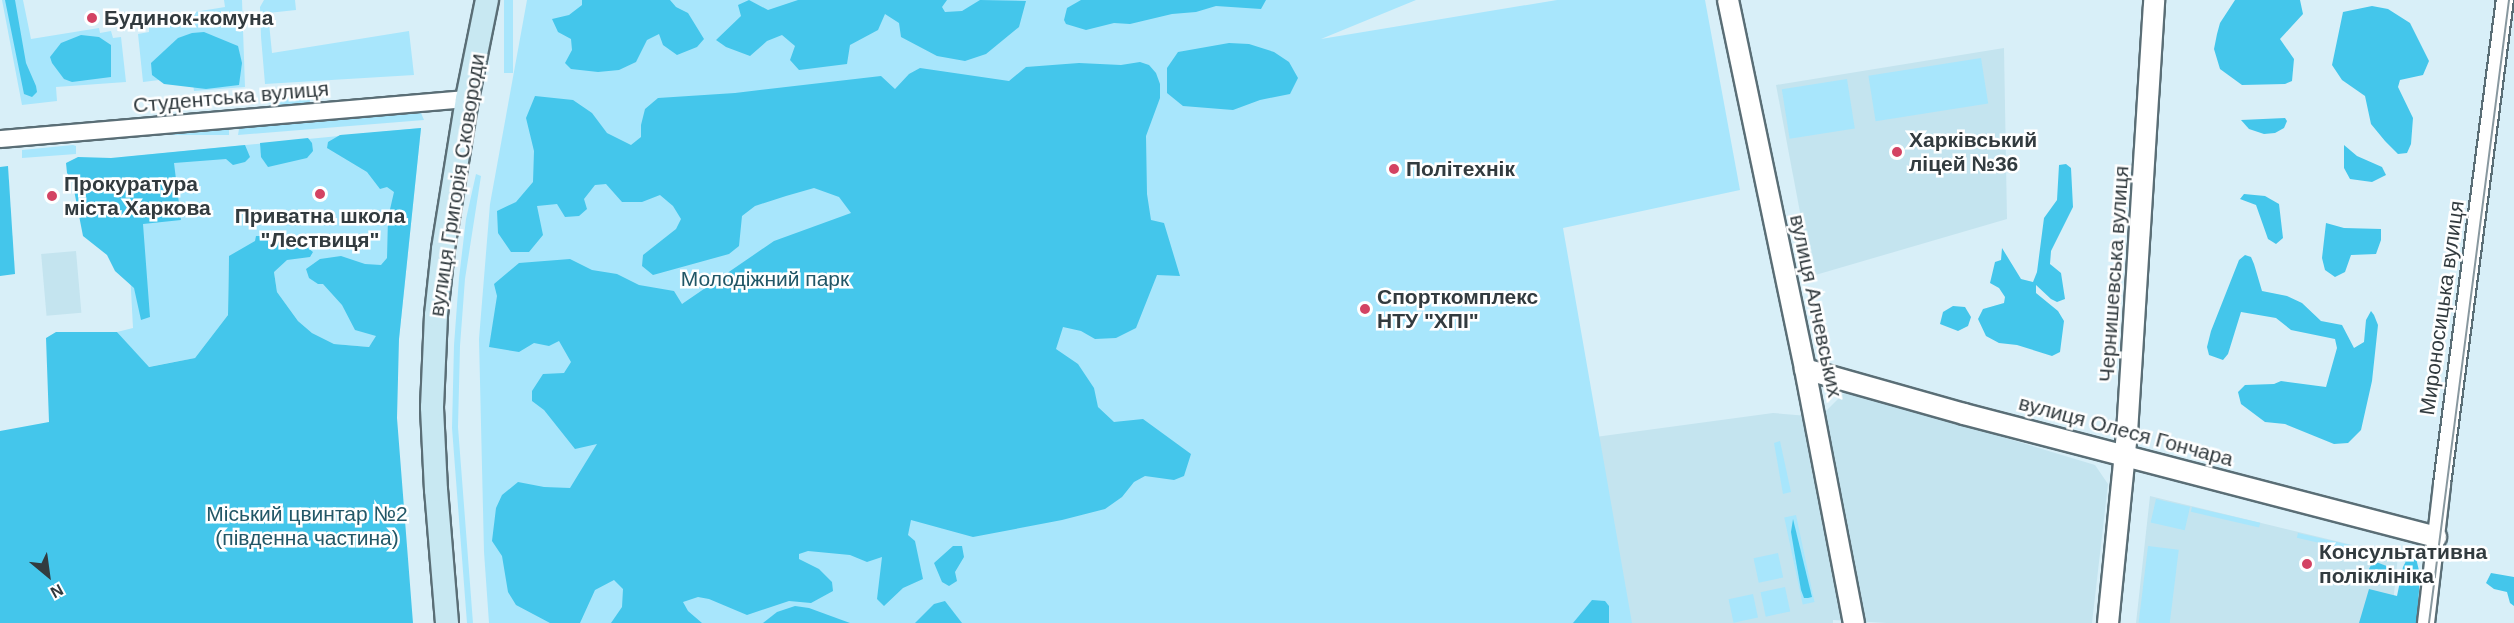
<!DOCTYPE html>
<meta charset="utf-8">
<style>
body{margin:0}
#map{position:relative;width:2514px;height:623px;overflow:hidden;background:#d8eff8;font-family:Arial,sans-serif}
div>[style]{position:absolute}
.built>*{inset:0;background:#c4e4ef;transform-origin:0 0}
.green>*{inset:0;background:#a8e6fc;transform-origin:0 0}
.forest>*{inset:0;background:#44c6eb}
.roads{filter:drop-shadow(2px 0 #5a6e76) drop-shadow(-2px 0 #5a6e76) drop-shadow(0 2px #5a6e76) drop-shadow(0 -2px #5a6e76)}
.minor>*{height:16px;margin:-8px;padding:0 8px;transform-origin:8px;border-radius:8px;background:#fff}
.tertiary>*{height:20px;margin:-10px;padding:0 10px;transform-origin:10px;border-radius:10px;background:#fff}
.secondary>*{height:22px;margin:-11px;padding:0 11px;transform-origin:11px;border-radius:11px;background:#c8e8f2}
.tram>*{height:1.5px;margin:-0.75px;padding:0 0.75px;transform-origin:0.75px;border-radius:0.75px;background:#88989f}
.dots>*{width:16px;height:16px;translate:-50% -50%;box-sizing:border-box;border:3px solid #fff;border-radius:50%}
span{translate:-50% -50%;white-space:nowrap;text-align:center;line-height:1.15;-webkit-text-stroke:5px #fff;paint-order:stroke}
.poi-label{font-size:21px;color:#323b3f;font-weight:700}
.left{translate:0 -50%;text-align:left}
.street-label{font-size:21px;color:#323b3f}
.park-label{font-size:21px;color:#225767}
.north{position:absolute;left:18px;top:545px;width:60px;height:60px;-webkit-text-stroke:4px #fff;paint-order:stroke;rotate:151deg;font-size:16px;font-weight:700;line-height:24px;text-align:center;color:#323b3f}
.north::after{content:'';display:block;margin:auto;width:21px;height:27px;background:#323b3f;clip-path:polygon(50% 0,100% 100%,50% 72%,0 100%)}
</style>
<div id="map">
<div class="built">
<i style="clip-path:polygon(2004px 48px,2007px 219px,1812px 276px,1776px 85px)"></i>
<i style="left:76px;top:251px;width:62px;height:35px;rotate:85deg"></i>
<i style="clip-path:polygon(1847px 390px,2095px 465px,2108px 484px,2092px 623px,1887px 623px,1833px 620px,1833px 623px,1590px 623px,1588px 438px,1773px 413px,1820px 417px)"></i>
<i style="clip-path:polygon(2150px 496px,2398px 556px,2391px 623px,2136px 623px)"></i>
</div>
<div class="green">
<i style="clip-path:polygon(2px 0,23px 0,31px 39px,99px 28px,100px 33px,111px 31px,113px 38px,121px 37px,126px 82px,56px 87px,57px 101px,22px 105px)"></i>
<i style="clip-path:polygon(224px 0,242px 0,245px 87px,194px 91px,192px 76px,143px 82px,138px 34px,149px 32px,149px 25px,158px 23px,158px 18px,225px 7px)"></i>
<i style="clip-path:polygon(264px 0,295px 0,296px 10px,268px 13px,272px 53px,409px 31px,414px 75px,265px 84px,261px 37px,260px 7px)"></i>
<i style="left:504px;top:0;width:9px;height:73px"></i>
<i style="clip-path:polygon(527px 0,1416px 0,1321px 39px,1557px 0,1705px 0,1740px 190px,1563px 228px,1632px 623px,489px 623px,484px 552px,479px 339px,490px 204px)"></i>
<i style="left:1981px;top:58px;width:46px;height:114px;rotate:81deg"></i>
<i style="left:1847px;top:79px;width:50px;height:66px;rotate:81deg"></i>
<i style="clip-path:polygon(309px 91px,310px 103px,275px 105px,267px 103px,267px 93px)"></i>
<i style="clip-path:polygon(408px 113px,421px 113px,424px 120px,238px 135px,239px 129px,244px 126px)"></i>
<i style="left:229px;top:128px;width:7px;height:103px;rotate:90deg"></i>
<i style="clip-path:polygon(421px 128px,399px 339px,377px 336px,369px 347px,334px 344px,312px 333px,298px 321px,277px 292px,274px 272px,229px 256px,228px 315px,195px 358px,148px 367px,117px 332px,133px 328px,124px 157px)"></i>
<i style="clip-path:polygon(73px 145px,76px 146px,76px 154px,22px 158px,22px 150px)"></i>
<i style="clip-path:polygon(476px 174px,481px 176px,465px 279px,460px 346px,458px 427px,473px 623px,467px 623px,452px 428px,454px 345px,459px 278px,466px 219px)"></i>
<i style="clip-path:polygon(1780px 441px,1791px 492px,1783px 494px,1774px 443px)"></i>
<i style="left:2156px;top:499px;width:35px;height:24px;rotate:13deg"></i>
<i style="left:2192px;top:507px;width:70px;height:5px;rotate:13deg"></i>
<i style="left:1796px;top:515px;width:89px;height:12px;rotate:78deg"></i>
<i style="left:2298px;top:533px;width:70px;height:5px;rotate:13deg"></i>
<i style="left:2148px;top:546px;width:31px;height:77px;rotate:7deg"></i>
<i style="left:1778px;top:553px;width:25px;height:25px;rotate:78deg"></i>
<i style="left:1785px;top:587px;width:25px;height:25px;rotate:78deg"></i>
<i style="left:1753px;top:594px;width:24px;height:25px;rotate:78deg"></i>
</div>
<div class="forest">
<i style="clip-path:polygon(5px 0,15px 0,26px 63px,36px 86px,37px 92px,32px 97px,24px 94px)"></i>
<i style="clip-path:polygon(582px 0,670px 0,676px 7px,688px 13px,704px 39px,697px 47px,677px 55px,663px 45px,659px 34px,647px 40px,636px 62px,619px 70px,598px 72px,571px 69px,565px 63px,572px 50px,571px 39px,558px 32px,552px 19px,569px 15px,582px 5px)"></i>
<i style="clip-path:polygon(749px 0,768px 10px,798px 0,947px 0,942px 7px,945px 12px,962px 11px,980px 0,1026px 1px,1019px 27px,986px 54px,965px 61px,937px 56px,901px 37px,899px 23px,885px 14px,878px 30px,850px 45px,847px 64px,799px 70px,790px 60px,795px 46px,782px 35px,767px 41px,750px 56px,726px 47px,716px 40px,741px 16px,738px 5px)"></i>
<i style="clip-path:polygon(1081px 0,1266px 0,1261px 9px,1216px 6px,1196px 12px,1172px 14px,1130px 24px,1114px 23px,1086px 30px,1066px 24px,1064px 20px,1067px 8px)"></i>
<i style="clip-path:polygon(2235px 0,2300px 0,2303px 14px,2280px 39px,2294px 59px,2292px 81px,2285px 84px,2242px 85px,2220px 69px,2214px 49px,2217px 34px,2220px 23px)"></i>
<i style="clip-path:polygon(2372px 6px,2388px 9px,2410px 23px,2429px 61px,2423px 75px,2400px 80px,2398px 87px,2413px 118px,2411px 144px,2407px 153px,2398px 154px,2385px 141px,2371px 124px,2365px 96px,2342px 80px,2332px 65px,2343px 12px)"></i>
<i style="clip-path:polygon(204px 32px,238px 46px,242px 63px,239px 85px,206px 89px,164px 84px,152px 75px,151px 63px,178px 38px,192px 33px)"></i>
<i style="clip-path:polygon(81px 35px,99px 37px,111px 45px,111px 77px,72px 82px,64px 79px,52px 63px,50px 57px,61px 43px)"></i>
<i style="clip-path:polygon(1229px 43px,1249px 44px,1274px 52px,1289px 62px,1298px 78px,1290px 94px,1260px 100px,1233px 110px,1183px 106px,1167px 93px,1167px 68px,1178px 52px)"></i>
<i style="clip-path:polygon(1140px 62px,1149px 65px,1156px 73px,1160px 84px,1160px 98px,1146px 136px,1147px 194px,1151px 220px,1164px 223px,1180px 276px,1157px 275px,1136px 328px,1116px 338px,1095px 339px,1081px 331px,1063px 327px,1056px 349px,1078px 364px,1094px 388px,1098px 407px,1114px 422px,1143px 419px,1191px 454px,1184px 476px,1174px 480px,1145px 476px,1134px 482px,1122px 497px,1105px 509px,1062px 520px,973px 537px,911px 520px,908px 535px,915px 541px,923px 579px,903px 588px,884px 606px,877px 599px,882px 557px,867px 562px,850px 555px,808px 551px,799px 554px,799px 559px,819px 569px,832px 582px,833px 591px,811px 603px,789px 601px,747px 615px,709px 599px,698px 597px,683px 602px,688px 611px,702px 623px,611px 623px,622px 607px,623px 589px,614px 580px,595px 590px,580px 623px,550px 623px,516px 605px,508px 592px,502px 556px,492px 541px,496px 508px,502px 495px,518px 482px,544px 487px,570px 488px,597px 444px,575px 449px,544px 410px,532px 401px,532px 391px,543px 374px,564px 373px,571px 362px,559px 341px,549px 346px,534px 343px,519px 352px,489px 347px,497px 296px,494px 284px,519px 263px,570px 259px,592px 270px,617px 274px,639px 285px,674px 291px,682px 304px,774px 241px,851px 213px,839px 197px,814px 188px,786px 196px,755px 206px,742px 216px,739px 246px,729px 254px,653px 275px,642px 266px,643px 255px,676px 229px,681px 219px,673px 206px,660px 195px,642px 202px,622px 202px,606px 184px,595px 185px,584px 199px,587px 209px,579px 216px,565px 217px,557px 204px,537px 206px,543px 235px,529px 252px,511px 252px,498px 233px,497px 211px,516px 202px,533px 182px,534px 151px,526px 118px,535px 96px,573px 100px,592px 113px,607px 133px,631px 145px,641px 137px,641px 125px,645px 109px,658px 98px,735px 93px,881px 76px,895px 89px,909px 74px,920px 68px,1009px 81px,1026px 67px,1079px 63px,1121px 65px)"></i>
<i style="clip-path:polygon(2285px 118px,2287px 121px,2284px 128px,2275px 133px,2264px 134px,2249px 129px,2241px 120px)"></i>
<i style="clip-path:polygon(421px 128px,399px 339px,397px 418px,413px 623px,0 623px,0 431px,49px 422px,46px 338px,56px 332px,117px 332px,149px 367px,195px 358px,228px 315px,229px 256px,255px 241px,256px 236px,264px 236px,269px 241px,298px 240px,313px 252px,310px 257px,287px 260px,274px 272px,277px 292px,298px 321px,312px 333px,334px 344px,369px 347px,376px 336px,355px 330px,342px 305px,323px 284px,318px 284px,309px 278px,306px 269px,320px 259px,341px 256px,365px 264px,381px 265px,387px 258px,388px 218px,394px 192px,387px 187px,380px 189px,367px 172px,327px 148px,328px 142px,340px 135px)"></i>
<i style="clip-path:polygon(308px 138px,312px 143px,313px 151px,307px 158px,268px 167px,261px 157px,260px 143px)"></i>
<i style="clip-path:polygon(245px 145px,250px 157px,245px 162px,233px 165px,226px 159px,174px 163px,181px 220px,143px 224px,150px 317px,141px 320px,134px 288px,115px 271px,107px 255px,83px 236px,72px 180px,67px 173px,66px 163px,78px 157px,111px 158px)"></i>
<i style="clip-path:polygon(2344px 145px,2357px 156px,2382px 167px,2386px 175px,2372px 182px,2350px 179px,2344px 168px)"></i>
<i style="clip-path:polygon(2066px 164px,2071px 168px,2073px 207px,2051px 251px,2050px 264px,2061px 273px,2065px 299px,2057px 302px,2051px 299px,2036px 285px,2036px 293px,2058px 311px,2064px 321px,2060px 352px,2052px 356px,2017px 345px,1999px 343px,1986px 336px,1978px 319px,1983px 309px,2004px 303px,2005px 297px,1999px 288px,1990px 283px,1995px 262px,2001px 260px,2002px 248px,2021px 279px,2033px 282px,2037px 272px,2044px 218px,2057px 200px,2059px 165px)"></i>
<i style="clip-path:polygon(8px 166px,15px 274px,0 276px,0 167px)"></i>
<i style="clip-path:polygon(2244px 194px,2265px 196px,2279px 204px,2283px 238px,2276px 244px,2268px 239px,2256px 205px,2240px 199px)"></i>
<i style="clip-path:polygon(2326px 223px,2344px 228px,2381px 229px,2381px 240px,2376px 254px,2351px 255px,2345px 272px,2335px 277px,2325px 270px,2322px 258px)"></i>
<i style="clip-path:polygon(2245px 255px,2251px 257px,2254px 264px,2262px 291px,2287px 296px,2302px 303px,2321px 321px,2342px 325px,2354px 348px,2364px 342px,2366px 320px,2371px 311px,2374px 315px,2378px 325px,2372px 381px,2361px 430px,2348px 443px,2334px 444px,2285px 424px,2265px 422px,2241px 404px,2238px 392px,2245px 385px,2274px 384px,2281px 381px,2326px 387px,2337px 348px,2335px 339px,2291px 330px,2276px 318px,2241px 312px,2228px 354px,2223px 360px,2209px 355px,2207px 347px,2211px 331px,2239px 260px)"></i>
<i style="clip-path:polygon(1953px 306px,1965px 307px,1971px 317px,1968px 326px,1958px 331px,1940px 324px,1943px 312px)"></i>
<i style="clip-path:polygon(1793px 519px,1812px 597px,1808px 598px,1804px 598px,1801px 590px,1794px 550px,1791px 532px)"></i>
<i style="clip-path:polygon(953px 546px,962px 546px,964px 557px,955px 572px,957px 581px,949px 586px,942px 582px,934px 563px)"></i>
<i style="clip-path:polygon(2408px 557px,2416px 558px,2420px 575px,2417px 623px,2359px 623px,2369px 589px,2397px 596px,2403px 567px)"></i>
<i style="clip-path:polygon(2376px 562px,2392px 568px,2394px 577px,2392px 583px,2389px 585px,2372px 580px,2369px 569px,2372px 563px)"></i>
<i style="clip-path:polygon(2491px 573px,2514px 577px,2514px 606px,2510px 603px,2507px 592px,2494px 589px,2486px 583px)"></i>
<i style="clip-path:polygon(1592px 600px,1605px 601px,1609px 606px,1609px 623px,1573px 623px)"></i>
<i style="clip-path:polygon(945px 601px,962px 623px,915px 623px,934px 604px)"></i>
<i style="clip-path:polygon(795px 606px,809px 608px,850px 623px,763px 623px,777px 612px)"></i>
</div>
<div class="roads">
<div class="minor">
<i style="left:0;top:139px;width:469px;rotate:-4.9deg"></i>
<i style="left:2426px;top:623px;width:140px;rotate:-83.4deg"></i>
<i style="left:2442px;top:484px;width:488px;rotate:-82.6deg"></i>
</div>
<div class="tertiary">
<i style="left:1728px;top:0;width:377px;rotate:78.2deg"></i>
<i style="left:1805px;top:369px;width:259px;rotate:79.1deg"></i>
<i style="left:1805px;top:369px;width:165px;rotate:15.8deg"></i>
<i style="left:1964px;top:414px;width:488px;rotate:14.6deg"></i>
<i style="left:2108px;top:623px;width:191px;rotate:-84.3deg"></i>
<i style="left:2127px;top:433px;width:434px;rotate:-86.4deg"></i>
</div>
<div class="secondary">
<i style="left:447px;top:623px;width:133px;rotate:-94.7deg"></i>
<i style="left:436px;top:490px;width:83px;rotate:-92.8deg"></i>
<i style="left:432px;top:407px;width:92px;rotate:-87.5deg"></i>
<i style="left:436px;top:315px;width:66px;rotate:-83.9deg"></i>
<i style="left:443px;top:249px;width:152px;rotate:-80.9deg"></i>
<i style="left:467px;top:99px;width:101px;rotate:-78.6deg"></i>
</div>
</div>
<div class="tram">
<i style="left:2429px;top:623px;width:628px;rotate:-82.68deg"></i>
</div>
<div class="dots">
<i style="left:92px;top:18px;background:#d34363"></i>
<i style="left:1897px;top:152px;background:#d34363"></i>
<i style="left:1394px;top:169px;background:#d34363"></i>
<i style="left:320px;top:194px;background:#d34363"></i>
<i style="left:52px;top:196px;background:#d34363"></i>
<i style="left:1365px;top:309px;background:#d34363"></i>
<i style="left:2307px;top:564px;background:#d34363"></i>
</div>
<div class="poi-label">
<span class="left" style="left:104px;top:18px">Будинок-комуна</span>
<span class="left" style="left:1909px;top:152px">Харківський<br>ліцей №36</span>
<span class="left" style="left:1406px;top:169px">Політехнік</span>
<span class="left" style="left:64px;top:196px">Прокуратура<br>міста Харкова</span>
<span style="left:320px;top:228px">Приватна школа<br>"Лествиця"</span>
<span class="left" style="left:1377px;top:309px">Спорткомплекс<br>НТУ "ХПІ"</span>
<span class="left" style="left:2319px;top:564px">Консультативна<br>поліклініка</span>
</div>
<div class="street-label">
<span style="left:231px;top:97px;rotate:-5deg">Студентська вулиця</span>
<span style="left:457px;top:185px;rotate:-81deg">вулиця Григорія Сковороди</span>
<span style="left:2114px;top:274px;rotate:-86deg">Чернишевська вулиця</span>
<span style="left:1816px;top:306px;rotate:78deg">вулиця Алчевських</span>
<span style="left:2442px;top:308px;rotate:-82deg">Мироносицька вулиця</span>
<span style="left:2126px;top:431px;rotate:15deg">вулиця Олеся Гончара</span>
</div>
<div class="park-label">
<span style="left:765px;top:279px">Молодіжний парк</span>
<span style="left:307px;top:526px">Міський цвинтар №2<br>(південна частина)</span>
</div>
<div class="north">N</div>
</div>
